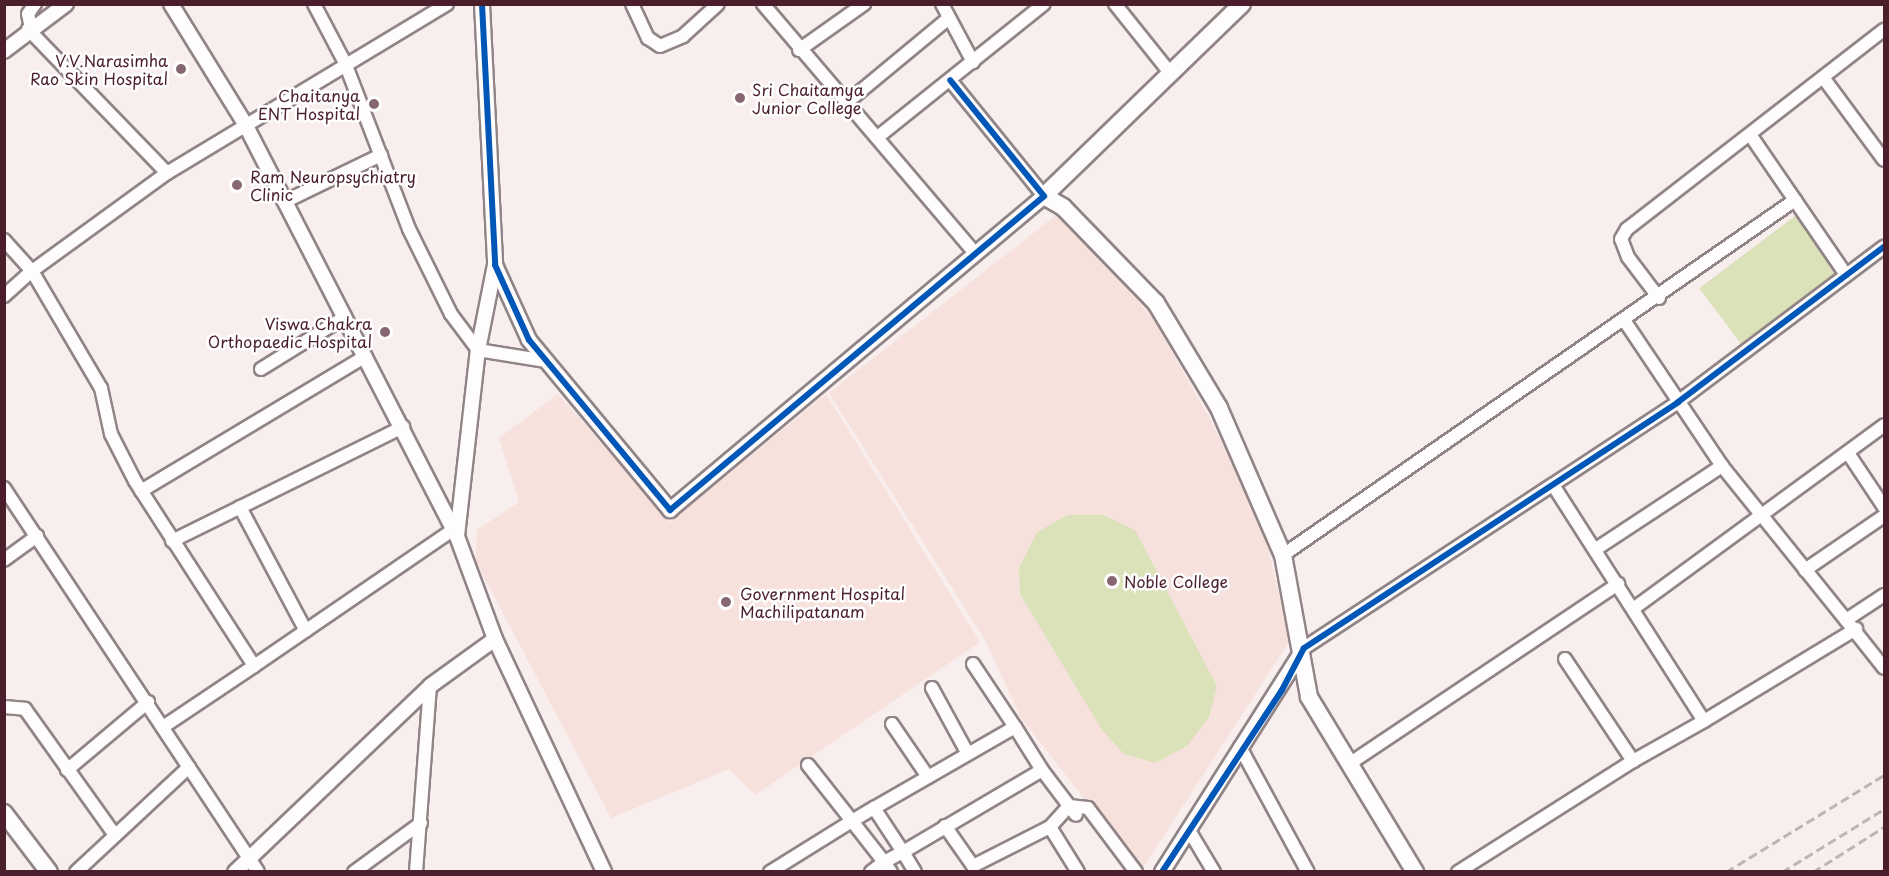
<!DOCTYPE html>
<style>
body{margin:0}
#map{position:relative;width:1889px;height:876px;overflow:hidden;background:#f8eeed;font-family:"Playpen Sans",sans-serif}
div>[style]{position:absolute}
.built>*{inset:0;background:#f6e1dd}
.green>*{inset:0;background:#dbe2b9;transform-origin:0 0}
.roads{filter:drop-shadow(2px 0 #918486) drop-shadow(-2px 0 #918486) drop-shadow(0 2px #918486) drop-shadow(0 -2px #918486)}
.minor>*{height:12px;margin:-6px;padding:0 6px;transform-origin:6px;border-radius:6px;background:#fefcfc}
.tertiary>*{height:14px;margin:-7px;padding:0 7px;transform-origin:7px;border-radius:7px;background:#fefcfc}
.secondary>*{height:16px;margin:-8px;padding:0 8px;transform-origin:8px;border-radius:8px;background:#fefcfc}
.rail>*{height:3px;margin-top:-1.5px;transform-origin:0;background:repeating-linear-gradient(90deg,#bcb5b7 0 9px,transparent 0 13.5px)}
.cycleway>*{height:6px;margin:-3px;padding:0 3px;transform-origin:3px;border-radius:3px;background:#0057b8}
.dots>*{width:16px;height:16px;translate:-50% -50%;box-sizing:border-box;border:3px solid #fff;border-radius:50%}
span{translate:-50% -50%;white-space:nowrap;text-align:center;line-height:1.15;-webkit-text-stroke:5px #fff;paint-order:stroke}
.poi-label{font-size:16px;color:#4a1f2b}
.right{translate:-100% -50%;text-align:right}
.left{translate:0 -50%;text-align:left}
.frame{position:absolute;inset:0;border:6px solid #4a1f2b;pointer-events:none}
</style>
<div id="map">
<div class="built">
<i style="clip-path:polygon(1059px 213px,1151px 316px,1209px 417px,1262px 523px,1290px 640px,1141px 871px,1021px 718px,985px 640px,829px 393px)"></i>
<i style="clip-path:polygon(558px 394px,670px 522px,826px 394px,980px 642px,755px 795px,729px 769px,611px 818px,476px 562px,477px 530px,519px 502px,499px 438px)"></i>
</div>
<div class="green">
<i style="left:1795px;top:216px;width:70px;height:120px;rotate:53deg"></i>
<i style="clip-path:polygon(1068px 515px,1103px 515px,1135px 530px,1217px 686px,1209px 717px,1187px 746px,1155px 763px,1124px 754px,1102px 730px,1020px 594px,1019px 568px,1037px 532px)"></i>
</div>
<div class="roads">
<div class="minor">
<i style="left:314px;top:4px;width:67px;rotate:62.3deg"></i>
<i style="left:345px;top:63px;width:178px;rotate:68.9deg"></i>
<i style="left:409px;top:229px;width:95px;rotate:63.7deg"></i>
<i style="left:451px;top:314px;width:45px;rotate:53.1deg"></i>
<i style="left:478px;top:350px;width:69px;rotate:9.2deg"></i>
<i style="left:632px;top:4px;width:38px;rotate:65deg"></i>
<i style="left:648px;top:38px;width:14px;rotate:34deg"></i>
<i style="left:660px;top:46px;width:25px;rotate:-23deg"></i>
<i style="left:683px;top:36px;width:47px;rotate:-42.4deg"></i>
<i style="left:763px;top:4px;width:327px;rotate:49.6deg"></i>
<i style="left:942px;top:4px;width:66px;rotate:61.9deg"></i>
<i style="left:1115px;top:4px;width:90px;rotate:51.3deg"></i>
<i style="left:31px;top:28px;width:14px;rotate:-102deg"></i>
<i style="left:28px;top:14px;width:12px;rotate:-55deg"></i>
<i style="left:799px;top:50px;width:80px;rotate:-35.3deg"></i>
<i style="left:950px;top:80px;width:149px;rotate:51deg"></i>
<i style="left:1825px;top:80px;width:99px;rotate:53.6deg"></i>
<i style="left:845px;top:104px;width:135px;rotate:-39.6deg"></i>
<i style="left:879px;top:136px;width:211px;rotate:-38.7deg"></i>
<i style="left:1751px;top:136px;width:168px;rotate:55.6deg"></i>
<i style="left:167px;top:173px;width:327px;rotate:-31.1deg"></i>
<i style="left:284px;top:202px;width:108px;rotate:-25.9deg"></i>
<i style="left:4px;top:240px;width:42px;rotate:47.9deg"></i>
<i style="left:32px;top:271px;width:167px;rotate:-36deg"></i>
<i style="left:167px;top:173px;width:200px;rotate:-134deg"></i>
<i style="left:4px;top:296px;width:38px;rotate:-42deg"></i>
<i style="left:32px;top:271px;width:136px;rotate:59.5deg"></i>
<i style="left:101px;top:388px;width:47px;rotate:77.7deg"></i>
<i style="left:111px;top:434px;width:53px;rotate:62.9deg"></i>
<i style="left:135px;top:481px;width:220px;rotate:57.2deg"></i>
<i style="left:254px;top:666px;width:110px;rotate:146.2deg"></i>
<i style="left:1659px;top:298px;width:51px;rotate:-127.1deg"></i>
<i style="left:1628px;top:257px;width:19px;rotate:-111deg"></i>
<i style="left:1621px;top:239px;width:12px;rotate:-59deg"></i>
<i style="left:1627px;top:229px;width:325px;rotate:-37.8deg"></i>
<i style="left:1624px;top:320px;width:176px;rotate:56.1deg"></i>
<i style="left:1722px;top:466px;width:198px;rotate:51.2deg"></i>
<i style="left:261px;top:369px;width:99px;rotate:-31.8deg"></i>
<i style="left:1848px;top:453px;width:65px;rotate:56.3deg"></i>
<i style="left:1553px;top:485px;width:280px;rotate:57.4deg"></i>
<i style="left:1704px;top:721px;width:178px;rotate:-31.2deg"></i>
<i style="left:4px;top:488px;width:460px;rotate:56.5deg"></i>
<i style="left:141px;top:491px;width:262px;rotate:-31deg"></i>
<i style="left:240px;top:507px;width:140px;rotate:62deg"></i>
<i style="left:172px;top:541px;width:258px;rotate:-26.3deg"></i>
<i style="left:1596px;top:549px;width:151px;rotate:-33.4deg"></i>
<i style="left:1283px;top:555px;width:623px;rotate:-34.74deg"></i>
<i style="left:4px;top:560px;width:41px;rotate:-36deg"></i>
<i style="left:1805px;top:570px;width:96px;rotate:-34.4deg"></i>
<i style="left:1884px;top:595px;width:45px;rotate:146.7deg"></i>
<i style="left:1846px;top:620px;width:61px;rotate:51.6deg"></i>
<i style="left:1633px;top:609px;width:311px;rotate:-36.2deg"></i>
<i style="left:1304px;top:648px;width:448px;rotate:-33.3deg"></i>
<i style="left:1678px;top:402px;width:258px;rotate:-37deg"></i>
<i style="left:1565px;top:659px;width:123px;rotate:56.3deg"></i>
<i style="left:1633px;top:761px;width:81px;rotate:-29.4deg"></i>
<i style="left:973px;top:664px;width:76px;rotate:56.3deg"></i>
<i style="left:254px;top:666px;width:242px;rotate:-34.4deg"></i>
<i style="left:932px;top:688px;width:75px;rotate:61.4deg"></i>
<i style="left:4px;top:707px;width:21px;rotate:5deg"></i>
<i style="left:25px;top:709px;width:155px;rotate:54.5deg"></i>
<i style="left:892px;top:724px;width:64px;rotate:55.8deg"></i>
<i style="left:1240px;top:747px;width:142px;rotate:61.5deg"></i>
<i style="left:1349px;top:764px;width:324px;rotate:-33.8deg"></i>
<i style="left:808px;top:765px;width:71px;rotate:51.8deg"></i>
<i style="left:852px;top:821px;width:26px;rotate:-31deg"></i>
<i style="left:67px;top:770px;width:106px;rotate:-40deg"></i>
<i style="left:1042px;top:770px;width:51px;rotate:-122.1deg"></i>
<i style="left:1015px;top:727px;width:163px;rotate:150.1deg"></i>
<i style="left:874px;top:808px;width:53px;rotate:56.6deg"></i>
<i style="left:903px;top:852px;width:161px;rotate:-30.5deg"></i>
<i style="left:1042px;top:770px;width:56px;rotate:52.9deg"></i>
<i style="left:945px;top:826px;width:49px;rotate:55deg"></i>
<i style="left:973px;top:866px;width:86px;rotate:-26.9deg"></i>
<i style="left:1050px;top:827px;width:53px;rotate:58.1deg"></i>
<i style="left:1050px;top:827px;width:28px;rotate:-48deg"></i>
<i style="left:1069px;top:806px;width:19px;rotate:6deg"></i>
<i style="left:1088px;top:808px;width:80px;rotate:53.1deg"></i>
<i style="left:1190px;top:832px;width:47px;rotate:59deg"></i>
<i style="left:76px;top:872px;width:154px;rotate:-42.9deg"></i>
<i style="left:354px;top:872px;width:83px;rotate:-36.2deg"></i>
<i style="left:416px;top:872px;width:187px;rotate:-85.7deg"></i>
<i style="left:770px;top:872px;width:97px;rotate:-31.9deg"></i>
<i style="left:852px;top:821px;width:52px;rotate:52deg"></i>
<i style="left:884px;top:862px;width:21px;rotate:-28deg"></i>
<i style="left:903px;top:852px;width:23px;rotate:59deg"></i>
<i style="left:871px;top:872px;width:16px;rotate:-38deg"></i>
<i style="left:884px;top:862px;width:12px;rotate:55deg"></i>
<i style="left:1458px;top:872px;width:207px;rotate:-32.4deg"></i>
</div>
<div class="tertiary">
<i style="left:171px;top:4px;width:141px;rotate:58.3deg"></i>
<i style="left:245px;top:124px;width:463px;rotate:62.8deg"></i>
<i style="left:482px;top:4px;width:261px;rotate:87.1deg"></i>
<i style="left:495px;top:265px;width:82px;rotate:65.6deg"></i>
<i style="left:529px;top:340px;width:221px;rotate:50.3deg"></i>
<i style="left:670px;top:510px;width:488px;rotate:-40deg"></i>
<i style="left:4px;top:51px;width:78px;rotate:-37.2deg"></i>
<i style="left:495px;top:639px;width:257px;rotate:64.9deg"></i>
<i style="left:235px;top:872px;width:269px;rotate:-43.6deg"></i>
<i style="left:430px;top:686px;width:80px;rotate:-35.9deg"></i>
<i style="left:495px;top:639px;width:110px;rotate:-110.3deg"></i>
<i style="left:457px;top:536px;width:187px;rotate:-83.6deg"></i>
<i style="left:478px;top:350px;width:87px;rotate:-78.7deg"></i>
<i style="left:1162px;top:872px;width:262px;rotate:-57.6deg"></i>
</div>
<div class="secondary">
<i style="left:1242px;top:4px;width:276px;rotate:135.9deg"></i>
<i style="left:1044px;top:196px;width:22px;rotate:30deg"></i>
<i style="left:1063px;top:207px;width:134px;rotate:45.9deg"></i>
<i style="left:1156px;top:303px;width:122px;rotate:59deg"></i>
<i style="left:1219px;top:408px;width:160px;rotate:66.5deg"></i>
<i style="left:1283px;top:555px;width:144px;rotate:79.6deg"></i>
<i style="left:1309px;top:697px;width:205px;rotate:58.8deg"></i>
<i style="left:4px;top:813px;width:74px;rotate:52.7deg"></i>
</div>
</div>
<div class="rail">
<i style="left:1726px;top:872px;width:185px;rotate:-31.5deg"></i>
<i style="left:1782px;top:872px;width:120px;rotate:-31.7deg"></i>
<i style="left:1813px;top:872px;width:84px;rotate:-32.4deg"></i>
</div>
<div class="cycleway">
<i style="left:482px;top:4px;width:261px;rotate:87.1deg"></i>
<i style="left:495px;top:265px;width:82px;rotate:65.6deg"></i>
<i style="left:529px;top:340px;width:221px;rotate:50.3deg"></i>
<i style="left:670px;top:510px;width:488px;rotate:-40deg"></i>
<i style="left:1044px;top:196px;width:149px;rotate:-129deg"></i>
<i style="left:1162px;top:872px;width:218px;rotate:-56.6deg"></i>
<i style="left:1282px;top:690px;width:47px;rotate:-62.4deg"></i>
<i style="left:1304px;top:648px;width:448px;rotate:-33.3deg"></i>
<i style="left:1678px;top:402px;width:258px;rotate:-37deg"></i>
</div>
<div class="dots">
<i style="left:181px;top:69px;background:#87676f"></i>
<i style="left:740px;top:98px;background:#87676f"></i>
<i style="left:374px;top:104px;background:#87676f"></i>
<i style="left:237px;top:185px;background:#87676f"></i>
<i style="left:385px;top:332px;background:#87676f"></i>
<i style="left:1112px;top:581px;background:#87676f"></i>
<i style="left:726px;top:602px;background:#87676f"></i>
</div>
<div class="poi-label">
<span class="right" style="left:168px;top:69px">V.V.Narasimha<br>Rao Skin Hospital</span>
<span class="left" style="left:752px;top:98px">Sri Chaitamya<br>Junior College</span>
<span class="right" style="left:360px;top:104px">Chaitanya<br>ENT Hospital</span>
<span class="left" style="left:250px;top:185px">Ram Neuropsychiatry<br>Clinic</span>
<span class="right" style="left:372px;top:332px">Viswa Chakra<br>Orthopaedic Hospital</span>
<span class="left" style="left:1124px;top:581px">Noble College</span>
<span class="left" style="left:740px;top:602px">Government Hospital<br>Machilipatanam</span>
</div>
<div class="frame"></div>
</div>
